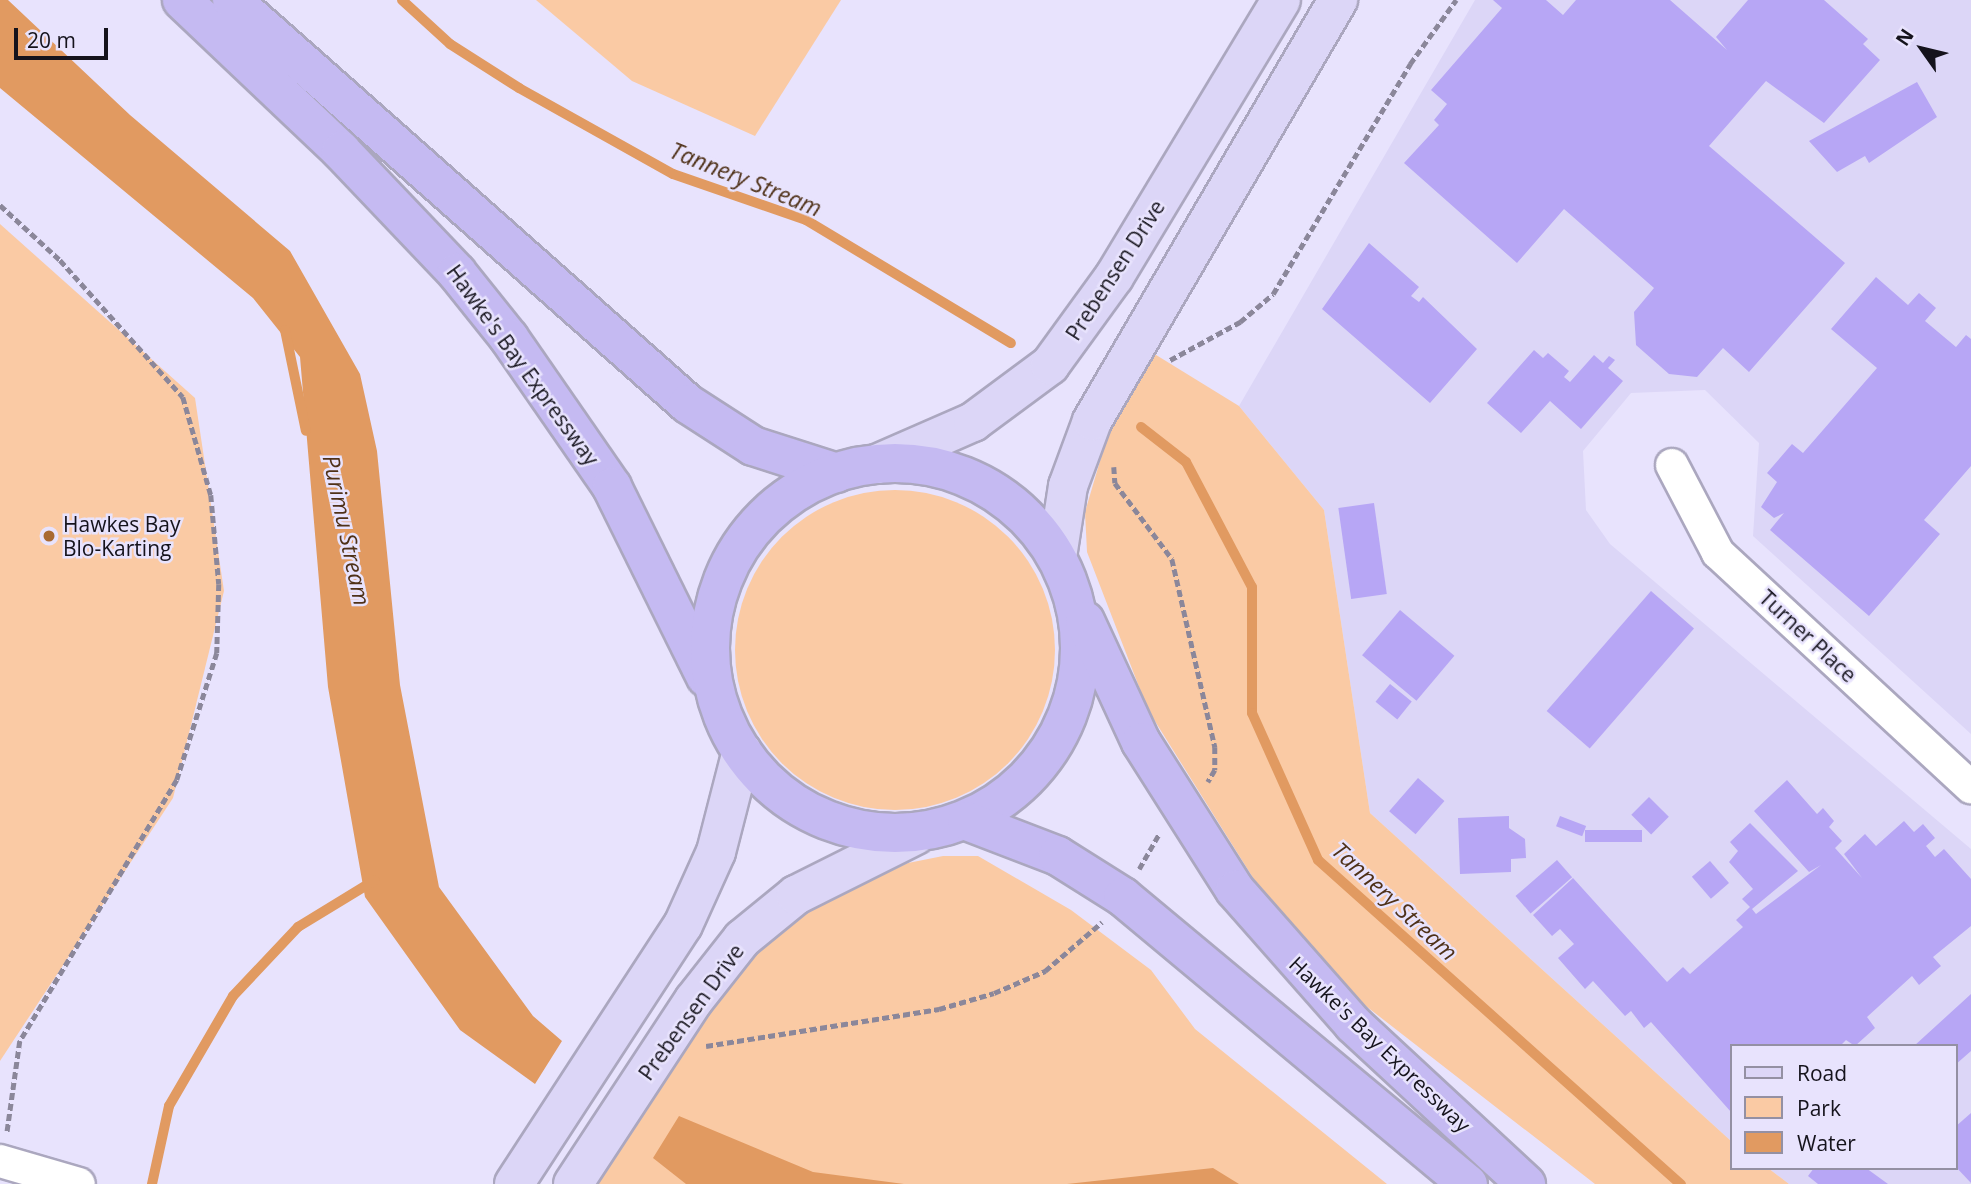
<!DOCTYPE html>
<style>
body{margin:0}
#map{position:relative;width:1971px;height:1184px;overflow:hidden;background:#e8e3fd;font-family:"Open Sans",sans-serif}
div>[style]{position:absolute}
.built>*{inset:0;background:#dcd6f7}
.green>*{inset:0;background:#facaa4}
.round{border-radius:50%}
.water>*{inset:0;background:#e19a61}
.stream>*{height:10px;margin:-5px;padding:0 5px;transform-origin:5px;border-radius:5px;background:#e19a61}
.building>*{inset:0;background:#b7a6f5;transform-origin:0 0}
.path>*{height:4.5px;margin-top:-2.25px;transform-origin:0;background:repeating-linear-gradient(90deg,#8b879a 0 7px,transparent 0 10.5px)}
.roads{filter:drop-shadow(2px 0 #aba7bf) drop-shadow(-2px 0 #aba7bf) drop-shadow(0 2px #aba7bf) drop-shadow(0 -2px #aba7bf)}
.minor>*{height:32px;margin:-16px;padding:0 16px;transform-origin:16px;border-radius:16px;background:#fff}
.major>*{height:38px;margin:-19px;padding:0 19px;transform-origin:19px;border-radius:19px;background:#dcd6f7}
.highway>*{height:38px;margin:-19px;padding:0 19px;transform-origin:19px;border-radius:19px;background:#c5baf2}
.highway>.ring{margin:-19px;padding:0;box-sizing:content-box;background:none;border:38px solid #c5baf2;border-radius:50%}
.dots>*{width:19px;height:19px;translate:-50% -50%;box-sizing:border-box;border:4px solid #e8e3fd;border-radius:50%}
span{translate:-50% -50%;white-space:nowrap;text-align:center;line-height:1.15;-webkit-text-stroke:5px #e8e3fd;paint-order:stroke}
.street-label{font-size:21px;color:#15131c}
.poi-label{font-size:21px;color:#15131c}
.left{translate:0 -50%;text-align:left}
.water-label{font-size:23px;color:#4f3118;font-style:italic}
.legend{position:absolute;left:1730px;top:1044px;width:228px;height:126px;box-sizing:border-box;background:#e8e3fd;border:2px solid #9490a3;margin:0;padding:9px 12px;list-style:none;font-size:21px;color:#15131c}
.legend li{display:flex;align-items:center;gap:14px;height:35px}
.legend b{width:35px;border:2px solid #9490a3}
.north{position:absolute;left:1887px;top:14px;width:70px;height:70px;-webkit-text-stroke:5px #e8e3fd;paint-order:stroke;rotate:304deg;font-size:19px;font-weight:700;line-height:28px;text-align:center;color:#15131c}
.north::after{content:'';display:block;margin:auto;width:24px;height:32px;background:#15131c;clip-path:polygon(50% 0,100% 100%,50% 72%,0 100%)}
.scale{position:absolute;left:14px;top:28px;width:94px;height:32px;box-sizing:border-box;border:4px solid #15131c;border-top:0;padding-left:9px;font-size:21px;line-height:24px;white-space:nowrap;color:#15131c;-webkit-text-stroke:5px #e8e3fd;paint-order:stroke}
</style>
<div id="map">
<div class="built">
<i style="clip-path:polygon(1475px 0,1971px 0,1971px 734px,1753px 536px,1759px 443px,1705px 390px,1631px 393px,1583px 451px,1586px 510px,1610px 544px,1971px 849px,1971px 1184px,1789px 1184px,1768px 1168px,1955px 1168px,1955px 1046px,1731px 1046px,1731px 1141px,1370px 813px,1324px 510px,1239px 406px)"></i>
</div>
<div class="green">
<i style="clip-path:polygon(536px 0,841px 0,755px 136px,632px 81px)"></i>
<i style="clip-path:polygon(0 224px,195px 398px,224px 591px,173px 798px,0 1061px)"></i>
<i style="clip-path:polygon(1148px 350px,1239px 406px,1324px 510px,1370px 813px,1731px 1141px,1731px 1168px,1768px 1168px,1789px 1184px,1595px 1184px,1353px 996px,1260px 889px,1148px 710px,1087px 552px,1085px 512px,1105px 444px)"></i>
<i class="round" style="left:735px;top:490px;width:320px;height:320px"></i>
<i style="clip-path:polygon(943px 856px,978px 856px,1071px 910px,1151px 970px,1195px 1029px,1387px 1184px,593px 1184px,716px 995px,763px 946px,823px 902px,908px 863px)"></i>
</div>
<div class="water">
<i style="clip-path:polygon(0 0,8px 0,130px 115px,290px 251px,360px 374px,377px 451px,400px 685px,439px 887px,533px 1016px,562px 1041px,535px 1084px,460px 1030px,365px 897px,328px 687px,300px 357px,253px 298px,0 88px)"></i>
<i style="clip-path:polygon(679px 1116px,813px 1172px,904px 1184px,686px 1184px,653px 1158px)"></i>
<i style="clip-path:polygon(1213px 1168px,1239px 1184px,1067px 1184px)"></i>
</div>
<div class="stream">
<i style="left:402px;top:0;width:65px;rotate:42.5deg"></i>
<i style="left:450px;top:44px;width:82px;rotate:32.5deg"></i>
<i style="left:519px;top:88px;width:176px;rotate:29.2deg"></i>
<i style="left:673px;top:174px;width:141px;rotate:19.1deg"></i>
<i style="left:806px;top:220px;width:239px;rotate:31deg"></i>
<i style="left:285px;top:330px;width:103px;rotate:78.3deg"></i>
<i style="left:1141px;top:427px;width:57px;rotate:37.9deg"></i>
<i style="left:1186px;top:462px;width:141px;rotate:62.2deg"></i>
<i style="left:1252px;top:587px;width:126px;rotate:90deg"></i>
<i style="left:1252px;top:713px;width:161px;rotate:65.8deg"></i>
<i style="left:1318px;top:860px;width:487px;rotate:41.8deg"></i>
<i style="left:152px;top:1184px;width:80px;rotate:-77.7deg"></i>
<i style="left:169px;top:1106px;width:127px;rotate:-59.8deg"></i>
<i style="left:233px;top:996px;width:95px;rotate:-46.7deg"></i>
<i style="left:298px;top:927px;width:90px;rotate:-31.4deg"></i>
</div>
<div class="building">
<i style="clip-path:polygon(1493px 0,1546px 0,1563px 15px,1576px 0,1670px 0,1727px 50px,1716px 37px,1748px 0,1824px 0,1868px 39px,1863px 44px,1880px 60px,1824px 123px,1766px 81px,1709px 146px,1845px 263px,1749px 372px,1723px 348px,1697px 377px,1669px 374px,1636px 345px,1634px 312px,1654px 288px,1564px 209px,1517px 263px,1404px 163px,1439px 125px,1434px 120px,1447px 104px,1431px 90px,1502px 8px)"></i>
<i style="clip-path:polygon(1917px 82px,1937px 117px,1869px 163px,1865px 156px,1837px 172px,1809px 141px)"></i>
<i style="clip-path:polygon(1369px 243px,1419px 287px,1411px 296px,1419px 302px,1423px 297px,1477px 349px,1430px 403px,1322px 309px)"></i>
<i style="clip-path:polygon(1876px 277px,1908px 305px,1919px 293px,1936px 308px,1925px 321px,1956px 347px,1966px 335px,1971px 339px,1971px 466px,1924px 520px,1940px 534px,1869px 616px,1770px 530px,1784px 513px,1774px 518px,1761px 507px,1777px 482px,1767px 473px,1792px 444px,1803px 453px,1877px 368px,1831px 329px)"></i>
<i style="clip-path:polygon(1534px 350px,1543px 358px,1548px 353px,1569px 371px,1564px 377px,1570px 382px,1594px 355px,1603px 363px,1609px 356px,1615px 360px,1608px 368px,1623px 381px,1581px 429px,1550px 401px,1521px 433px,1487px 403px)"></i>
<i style="left:1374px;top:503px;width:92px;height:36px;rotate:82deg"></i>
<i style="left:1651px;top:591px;width:57px;height:159px;rotate:41deg"></i>
<i style="left:1400px;top:610px;width:71px;height:59px;rotate:40deg"></i>
<i style="left:1390px;top:684px;width:28px;height:23px;rotate:39deg"></i>
<i style="left:1418px;top:778px;width:35px;height:44px;rotate:41deg"></i>
<i style="clip-path:polygon(1787px 780px,1817px 814px,1823px 808px,1834px 821px,1829px 827px,1842px 841px,1835px 848px,1862px 878px,1844px 854px,1865px 834px,1876px 846px,1904px 821px,1914px 832px,1923px 824px,1935px 838px,1926px 846px,1935px 857px,1944px 849px,1971px 879px,1971px 926px,1933px 957px,1941px 966px,1919px 985px,1912px 976px,1867px 1017px,1875px 1028px,1855px 1046px,1846px 1040px,1840px 1046px,1731px 1046px,1731px 1112px,1651px 1022px,1644px 1028px,1631px 1011px,1625px 1016px,1593px 981px,1585px 989px,1558px 958px,1574px 944px,1560px 929px,1552px 936px,1533px 915px,1573px 878px,1667px 982px,1683px 967px,1690px 974px,1743px 927px,1736px 920px,1750px 907px,1742px 899px,1753px 889px,1729px 862px,1738px 851px,1730px 842px,1750px 823px,1798px 871px,1752px 909px,1756px 914px,1821px 865px,1809px 872px,1754px 811px)"></i>
<i style="left:1649px;top:797px;width:28px;height:25px;rotate:45deg"></i>
<i style="clip-path:polygon(1509px 816px,1509px 828px,1525px 839px,1526px 858px,1511px 859px,1511px 872px,1460px 874px,1458px 818px)"></i>
<i style="left:1560px;top:816px;width:28px;height:11px;rotate:21deg"></i>
<i style="left:1585px;top:830px;width:57px;height:12px"></i>
<i style="left:1557px;top:860px;width:23px;height:55px;rotate:49deg"></i>
<i style="left:1710px;top:861px;width:29px;height:24px;rotate:49deg"></i>
<i style="clip-path:polygon(1971px 994px,1971px 1051px,1955px 1065px,1955px 1046px,1914px 1046px)"></i>
<i style="clip-path:polygon(1971px 1113px,1971px 1183px,1955px 1166px,1955px 1127px)"></i>
<i style="clip-path:polygon(1814px 1168px,1866px 1168px,1888px 1184px,1818px 1184px,1808px 1176px)"></i>
</div>
<div class="path">
<i style="left:0;top:205px;width:81px;rotate:42.5deg"></i>
<i style="left:60px;top:260px;width:184px;rotate:48.1deg"></i>
<i style="left:183px;top:397px;width:102px;rotate:74.1deg"></i>
<i style="left:211px;top:495px;width:89px;rotate:84.9deg"></i>
<i style="left:219px;top:584px;width:69px;rotate:91.7deg"></i>
<i style="left:217px;top:653px;width:133px;rotate:107.5deg"></i>
<i style="left:177px;top:780px;width:305px;rotate:121deg"></i>
<i style="left:20px;top:1041px;width:93px;rotate:98deg"></i>
<i style="left:1170px;top:360px;width:80px;rotate:-28.5deg"></i>
<i style="left:1240px;top:322px;width:43px;rotate:-40.3deg"></i>
<i style="left:1273px;top:294px;width:268px;rotate:-59.2deg"></i>
<i style="left:1410px;top:64px;width:79px;rotate:-54.3deg"></i>
<i style="left:1114px;top:467px;width:16px;rotate:86deg"></i>
<i style="left:1115px;top:483px;width:95px;rotate:53.1deg"></i>
<i style="left:1172px;top:559px;width:193px;rotate:77.1deg"></i>
<i style="left:1215px;top:747px;width:23px;rotate:90deg"></i>
<i style="left:1215px;top:770px;width:14px;rotate:120deg"></i>
<i style="left:1139px;top:869px;width:40px;rotate:-60.3deg"></i>
<i style="left:706px;top:1046px;width:236px;rotate:-9deg"></i>
<i style="left:939px;top:1009px;width:57px;rotate:-16.2deg"></i>
<i style="left:994px;top:993px;width:56px;rotate:-23.3deg"></i>
<i style="left:1045px;top:971px;width:75px;rotate:-40.7deg"></i>
</div>
<div class="roads">
<div class="minor">
<i style="left:1672px;top:465px;width:99px;rotate:62.4deg"></i>
<i style="left:1718px;top:553px;width:345px;rotate:42.8deg"></i>
<i style="left:0;top:1161px;width:82px;rotate:16.2deg"></i>
</div>
<div class="major">
<i style="left:877px;top:464px;width:105px;rotate:-23.6deg"></i>
<i style="left:973px;top:422px;width:96px;rotate:-36.5deg"></i>
<i style="left:1050px;top:365px;width:109px;rotate:-54deg"></i>
<i style="left:1114px;top:277px;width:323px;rotate:-58.9deg"></i>
<i style="left:1057px;top:557px;width:72px;rotate:-81.2deg"></i>
<i style="left:1068px;top:486px;width:69px;rotate:-69.7deg"></i>
<i style="left:1092px;top:421px;width:488px;rotate:-59.7deg"></i>
<i style="left:514px;top:1184px;width:309px;rotate:-56.9deg"></i>
<i style="left:683px;top:925px;width:80px;rotate:-65.7deg"></i>
<i style="left:716px;top:852px;width:104px;rotate:-75.6deg"></i>
<i style="left:573px;top:1184px;width:220px;rotate:-56.7deg"></i>
<i style="left:694px;top:1000px;width:78px;rotate:-51.8deg"></i>
<i style="left:742px;top:939px;width:70px;rotate:-39.2deg"></i>
<i style="left:796px;top:895px;width:134px;rotate:-26.6deg"></i>
</div>
<div class="highway">
<i style="left:182px;top:0;width:219px;rotate:43.5deg"></i>
<i style="left:341px;top:151px;width:168px;rotate:46.4deg"></i>
<i style="left:457px;top:273px;width:83px;rotate:51.3deg"></i>
<i style="left:509px;top:338px;width:181px;rotate:55.3deg"></i>
<i style="left:612px;top:487px;width:212px;rotate:63.7deg"></i>
<i style="left:232px;top:0;width:609px;rotate:41.54deg"></i>
<i style="left:688px;top:404px;width:77px;rotate:32.9deg"></i>
<i style="left:753px;top:446px;width:88px;rotate:17.8deg"></i>
<i class="ring" style="left:710px;top:463px;width:332px;height:332px"></i>
<i style="left:1085px;top:621px;width:133px;rotate:65.2deg"></i>
<i style="left:1141px;top:742px;width:175px;rotate:57.6deg"></i>
<i style="left:1235px;top:890px;width:179px;rotate:48.6deg"></i>
<i style="left:1353px;top:1024px;width:236px;rotate:42.8deg"></i>
<i style="left:967px;top:821px;width:97px;rotate:21deg"></i>
<i style="left:1058px;top:856px;width:77px;rotate:32.2deg"></i>
<i style="left:1123px;top:897px;width:449px;rotate:39.8deg"></i>
</div>
</div>
<div class="dots">
<i style="left:49px;top:536px;background:#a96932"></i>
</div>
<div class="street-label">
<span style="left:1115px;top:270px;rotate:-57deg">Prebensen Drive</span>
<span style="left:523px;top:365px;rotate:54deg">Hawke's Bay Expressway</span>
<span style="left:1808px;top:636px;rotate:43deg">Turner Place</span>
<span style="left:691px;top:1012px;rotate:-54deg">Prebensen Drive</span>
<span style="left:1380px;top:1044px;rotate:44deg">Hawke's Bay Expressway</span>
</div>
<div class="poi-label">
<span class="left" style="left:63px;top:536px">Hawkes Bay<br>Blo-Karting</span>
</div>
<div class="water-label">
<span style="left:746px;top:179px;rotate:22deg">Tannery Stream</span>
<span style="left:347px;top:530px;rotate:78deg">Purimu Stream</span>
<span style="left:1395px;top:901px;rotate:43deg">Tannery Stream</span>
</div>
<ul class="legend">
<li><b style="height:9px;background:#dcd6f7"></b>Road</li>
<li><b style="height:19px;background:#facaa4"></b>Park</li>
<li><b style="height:19px;background:#e19a61"></b>Water</li>
</ul>
<div class="north">N</div>
<div class="scale">20 m</div>
</div>
